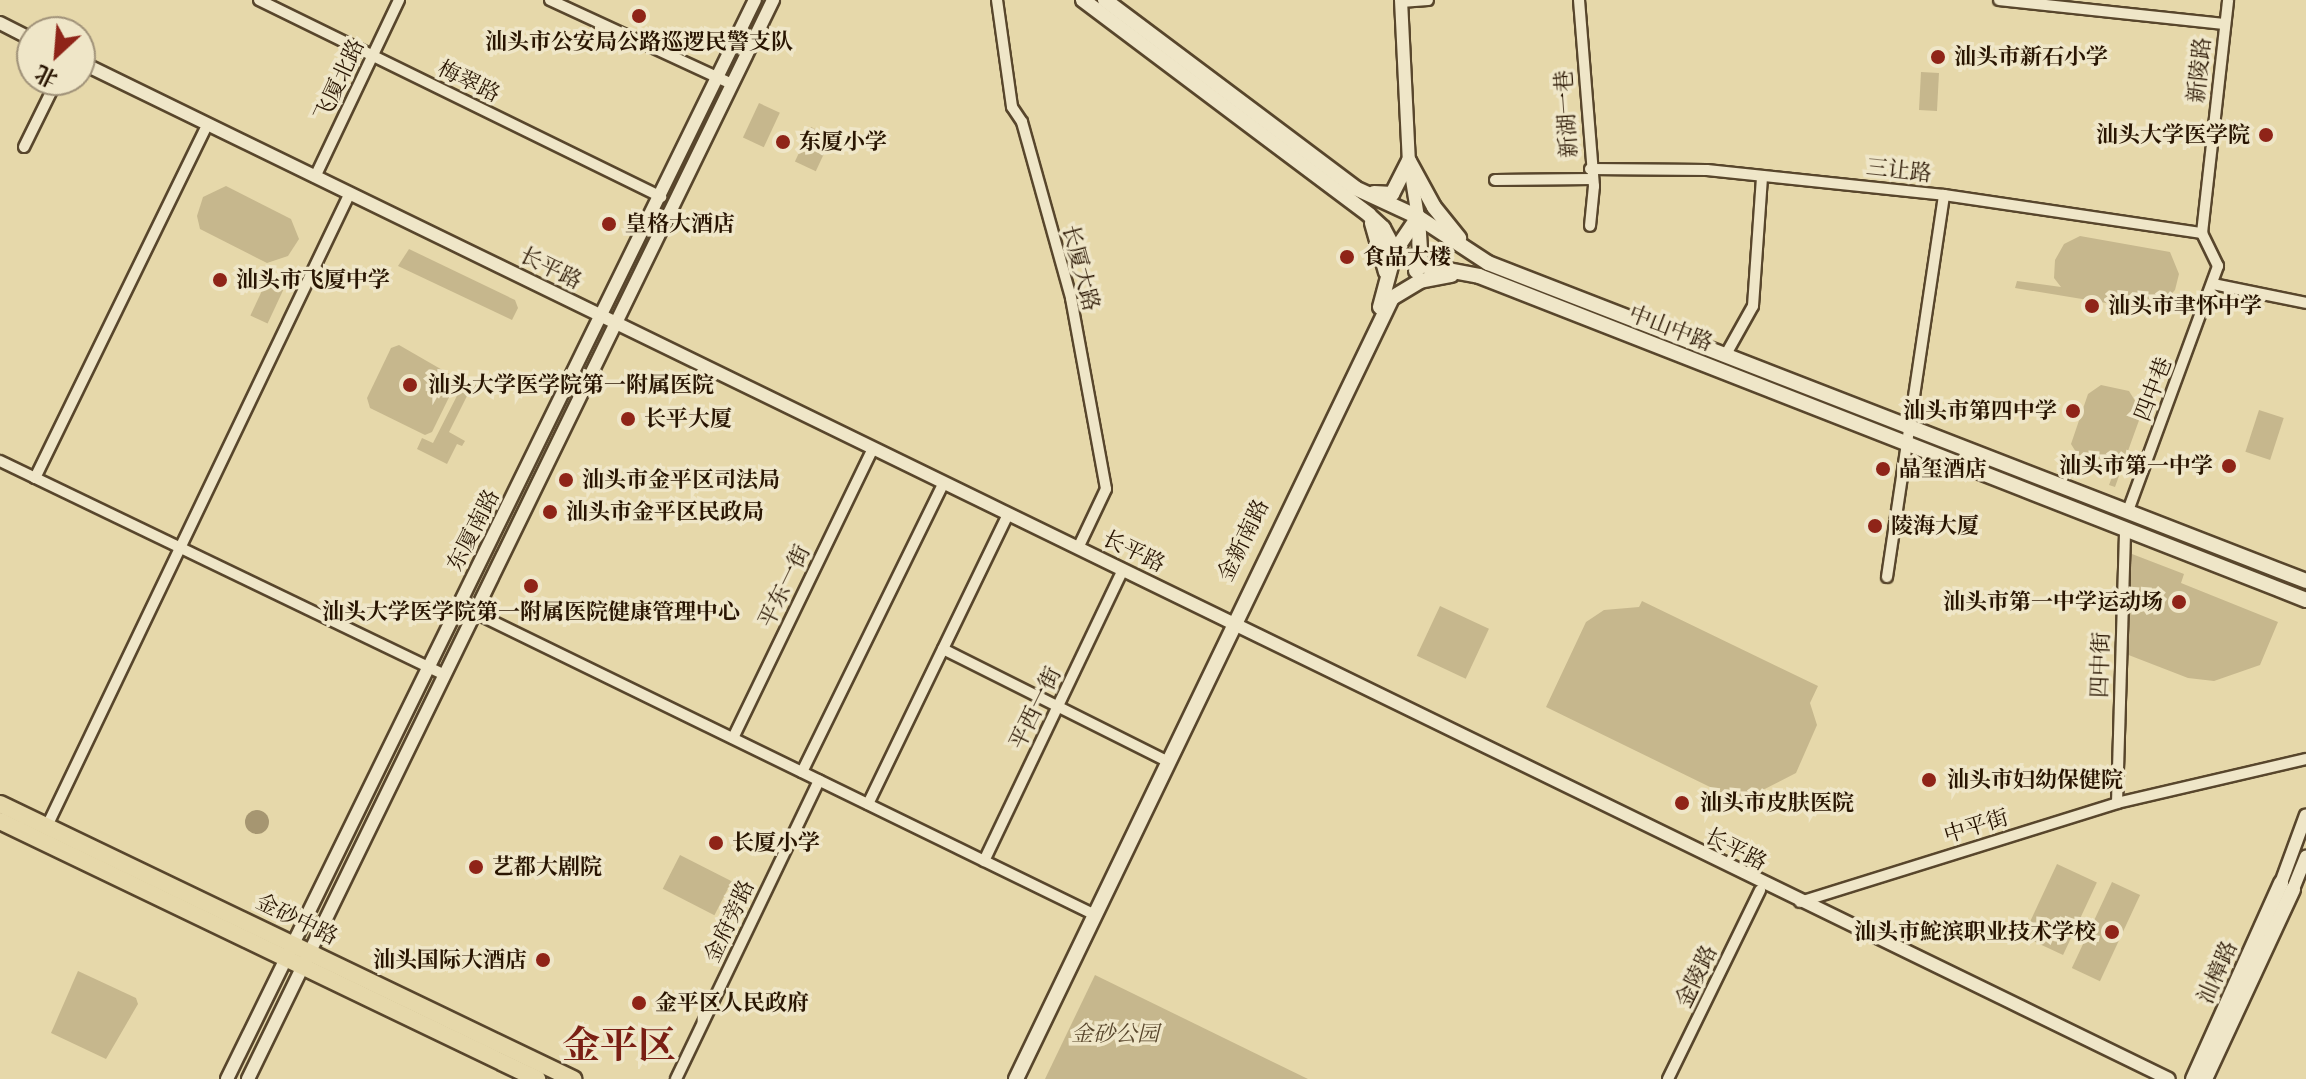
<!DOCTYPE html>
<meta charset="utf-8">
<style>
body{margin:0}
#map{position:relative;width:2306px;height:1079px;overflow:hidden;background:#e6d8aa;font-family:"Libre Caslon Text","Noto Serif SC",serif}
div>[style]{position:absolute}
.green>*{inset:0;background:#c6b78d;transform-origin:0 0}
.water>*{inset:0;background:#a69671}
.round{border-radius:50%}
.roads{filter:drop-shadow(2px 0 #58462c) drop-shadow(-2px 0 #58462c) drop-shadow(0 2px #58462c) drop-shadow(0 -2px #58462c)}
.minor>*{height:10px;margin:-5px;padding:0 5px;transform-origin:5px;border-radius:5px;background:#efe6c8}
.tertiary>*{height:12px;margin:-6px;padding:0 6px;transform-origin:6px;border-radius:6px;background:#efe6c8}
.secondary>*{height:14px;margin:-7px;padding:0 7px;transform-origin:7px;border-radius:7px;background:#efe6c8}
.primary>*{height:16px;margin:-8px;padding:0 8px;transform-origin:8px;border-radius:8px;background:#e6d8aa}
.dots>*{width:22px;height:22px;translate:-50% -50%;box-sizing:border-box;border:4px solid #efe6c8;border-radius:50%}
span{translate:-50% -50%;white-space:nowrap;text-align:center;line-height:1.15;-webkit-text-stroke:7px #efe6c8;paint-order:stroke}
.poi-label{font-size:22px;color:#291502;font-weight:700}
.left{translate:0 -50%;text-align:left}
.right{translate:-100% -50%;text-align:right}
.street-label{font-size:22px;color:#291502}
.park-label{font-size:22px;color:#58462c;font-style:italic}
.town-label{font-size:38px;color:#7a1f14;font-weight:700}
.north{position:absolute;left:16px;top:16px;width:80px;height:80px;box-sizing:border-box;background:#efe6c8;border:2px solid #a09279;border-radius:50%;rotate:206deg;font-size:22px;font-weight:700;line-height:32px;text-align:center;color:#291502}
.north::after{content:'';display:block;margin:auto;width:28px;height:36px;background:#8f2418;clip-path:polygon(50% 0,100% 100%,50% 72%,0 100%)}
</style>
<div id="map">
<div class="green">
<i style="left:1921px;top:72px;width:18px;height:38px;rotate:3deg"></i>
<i style="left:759px;top:103px;width:23px;height:38px;rotate:25deg"></i>
<i style="left:811px;top:127px;width:23px;height:38px;rotate:25deg"></i>
<i style="clip-path:polygon(226px 186px,291px 219px,299px 239px,288px 256px,267px 263px,200px 229px,197px 216px,203px 197px)"></i>
<i style="clip-path:polygon(2080px 236px,2170px 252px,2179px 274px,2175px 290px,2164px 302px,2175px 305px,2173px 314px,2015px 288px,2017px 281px,2061px 287px,2054px 278px,2055px 260px,2064px 244px)"></i>
<i style="clip-path:polygon(409px 249px,515px 300px,518px 308px,512px 320px,398px 266px)"></i>
<i style="left:266px;top:282px;width:19px;height:37px;rotate:25deg"></i>
<i style="clip-path:polygon(399px 345px,458px 379px,432px 432px,425px 435px,370px 408px,367px 398px,391px 348px)"></i>
<i style="clip-path:polygon(465px 380px,478px 386px,473px 396px,468px 394px,449px 432px,465px 441px,462px 446px,457px 444px,447px 464px,417px 449px,422px 438px,433px 443px)"></i>
<i style="clip-path:polygon(2101px 385px,2129px 391px,2142px 412px,2115px 487px,2109px 485px,2114px 472px,2087px 470px,2071px 444px,2088px 394px)"></i>
<i style="left:2259px;top:410px;width:26px;height:44px;rotate:18deg"></i>
<i style="clip-path:polygon(2132px 554px,2184px 574px,2181px 583px,2278px 622px,2260px 665px,2214px 681px,2188px 678px,2126px 654px)"></i>
<i style="clip-path:polygon(1642px 601px,1818px 686px,1810px 703px,1817px 725px,1796px 773px,1755px 794px,1749px 806px,1546px 707px,1586px 622px,1604px 610px,1639px 607px)"></i>
<i style="left:1440px;top:606px;width:54px;height:55px;rotate:25deg"></i>
<i style="left:680px;top:855px;width:58px;height:38px;rotate:27deg"></i>
<i style="left:2057px;top:864px;width:44px;height:80px;rotate:25deg"></i>
<i style="left:2112px;top:882px;width:31px;height:95px;rotate:25deg"></i>
<i style="clip-path:polygon(78px 971px,136px 998px,138px 1004px,106px 1059px,51px 1033px)"></i>
<i style="clip-path:polygon(1095px 975px,1308px 1079px,1045px 1079px)"></i>
</div>
<div class="water">
<i class="round" style="left:245px;top:810px;width:24px;height:24px"></i>
</div>
<div class="roads">
<div class="minor">
<i style="left:259px;top:0;width:448px;rotate:26.1deg"></i>
<i style="left:550px;top:0;width:200px;rotate:24.8deg"></i>
<i style="left:997px;top:0;width:108px;rotate:82deg"></i>
<i style="left:1012px;top:107px;width:18px;rotate:56deg"></i>
<i style="left:1022px;top:122px;width:183px;rotate:74.4deg"></i>
<i style="left:1071px;top:298px;width:194px;rotate:79.6deg"></i>
<i style="left:1106px;top:489px;width:63px;rotate:115.3deg"></i>
<i style="left:1579px;top:0;width:187px;rotate:85.4deg"></i>
<i style="left:1594px;top:186px;width:40px;rotate:95.7deg"></i>
<i style="left:1999px;top:0;width:226px;rotate:6.1deg"></i>
<i style="left:1401px;top:2px;width:27px;rotate:-4deg"></i>
<i style="left:24px;top:147px;width:75px;rotate:-63.8deg"></i>
<i style="left:1590px;top:169px;width:117px;rotate:0.5deg"></i>
<i style="left:1707px;top:170px;width:238px;rotate:6deg"></i>
<i style="left:1944px;top:195px;width:261px;rotate:8.4deg"></i>
<i style="left:315px;top:177px;width:196px;rotate:-64.6deg"></i>
<i style="left:1495px;top:180px;width:97px;rotate:-0.6deg"></i>
<i style="left:2213px;top:284px;width:95px;rotate:11.5deg"></i>
<i style="left:1725px;top:356px;width:57px;rotate:-60.8deg"></i>
<i style="left:1753px;top:306px;width:130px;rotate:-86deg"></i>
<i style="left:0;top:461px;width:491px;rotate:25.7deg"></i>
<i style="left:35px;top:478px;width:387px;rotate:-64deg"></i>
<i style="left:2129px;top:508px;width:258px;rotate:-69.8deg"></i>
<i style="left:2218px;top:266px;width:37px;rotate:-116deg"></i>
<i style="left:2202px;top:233px;width:234px;rotate:-83.6deg"></i>
<i style="left:1887px;top:577px;width:386px;rotate:-81.5deg"></i>
<i style="left:457px;top:604px;width:703px;rotate:25.98deg"></i>
<i style="left:943px;top:649px;width:246px;rotate:26.6deg"></i>
<i style="left:733px;top:738px;width:318px;rotate:-64.2deg"></i>
<i style="left:802px;top:772px;width:318px;rotate:-63.9deg"></i>
<i style="left:2117px;top:803px;width:275px;rotate:-88.3deg"></i>
<i style="left:868px;top:804px;width:319px;rotate:-64.2deg"></i>
<i style="left:48px;top:824px;width:693px;rotate:-64.43deg"></i>
<i style="left:984px;top:861px;width:320px;rotate:-64.5deg"></i>
<i style="left:1800px;top:902px;width:332px;rotate:-17.3deg"></i>
<i style="left:2117px;top:803px;width:194px;rotate:-13.1deg"></i>
<i style="left:676px;top:1079px;width:331px;rotate:-64.4deg"></i>
<i style="left:1668px;top:1079px;width:210px;rotate:-64deg"></i>
</div>
<div class="tertiary">
<i style="left:1401px;top:0;width:161px;rotate:87.2deg"></i>
<i style="left:1409px;top:161px;width:57px;rotate:80.9deg"></i>
<i style="left:0;top:23px;width:36px;rotate:27deg"></i>
<i style="left:80px;top:62px;width:2323px;rotate:25.96deg"></i>
<i style="left:2281px;top:883px;width:72px;rotate:-69.8deg"></i>
<i style="left:2293px;top:889px;width:35px;rotate:-68deg"></i>
<i style="left:227px;top:1079px;width:1201px;rotate:-63.93deg"></i>
<i style="left:248px;top:1079px;width:1200px;rotate:-64.05deg"></i>
</div>
<div class="secondary">
<i style="left:1083px;top:0;width:358px;rotate:36.9deg"></i>
<i style="left:1369px;top:215px;width:19px;rotate:43deg"></i>
<i style="left:1383px;top:228px;width:26px;rotate:62deg"></i>
<i style="left:1395px;top:251px;width:30px;rotate:28deg"></i>
<i style="left:1421px;top:265px;width:59px;rotate:10.7deg"></i>
<i style="left:1479px;top:276px;width:888px;rotate:21.39deg"></i>
<i style="left:1105px;top:0;width:313px;rotate:36.9deg"></i>
<i style="left:1355px;top:188px;width:69px;rotate:24.7deg"></i>
<i style="left:1418px;top:217px;width:84px;rotate:33.3deg"></i>
<i style="left:1488px;top:263px;width:878px;rotate:21.24deg"></i>
<i style="left:1409px;top:161px;width:52px;rotate:61.5deg"></i>
<i style="left:1434px;top:207px;width:40px;rotate:51deg"></i>
<i style="left:1374px;top:193px;width:18px;rotate:3deg"></i>
<i style="left:1392px;top:194px;width:37px;rotate:-63deg"></i>
<i style="left:1372px;top:223px;width:51px;rotate:74.1deg"></i>
<i style="left:1416px;top:271px;width:8px;rotate:-50deg"></i>
<i style="left:1421px;top:265px;width:48px;rotate:-93.6deg"></i>
<i style="left:1380px;top:307px;width:58px;rotate:-75deg"></i>
<i style="left:1395px;top:251px;width:41px;rotate:-55.9deg"></i>
<i style="left:1016px;top:1079px;width:867px;rotate:-64.29deg"></i>
<i style="left:1392px;top:298px;width:33px;rotate:-31deg"></i>
<i style="left:1420px;top:281px;width:32px;rotate:-11deg"></i>
<i style="left:2193px;top:1079px;width:215px;rotate:-65.8deg"></i>
<i style="left:2205px;top:1079px;width:209px;rotate:-65.1deg"></i>
</div>
<div class="primary">
<i style="left:0;top:804px;width:636px;rotate:25.64deg"></i>
<i style="left:0;top:821px;width:596px;rotate:25.66deg"></i>
</div>
</div>
<div class="dots">
<i style="left:639px;top:16px;background:#8f2418"></i>
<i style="left:1938px;top:57px;background:#8f2418"></i>
<i style="left:2266px;top:135px;background:#8f2418"></i>
<i style="left:783px;top:142px;background:#8f2418"></i>
<i style="left:609px;top:224px;background:#8f2418"></i>
<i style="left:1347px;top:257px;background:#8f2418"></i>
<i style="left:220px;top:280px;background:#8f2418"></i>
<i style="left:2092px;top:306px;background:#8f2418"></i>
<i style="left:410px;top:385px;background:#8f2418"></i>
<i style="left:2073px;top:411px;background:#8f2418"></i>
<i style="left:628px;top:419px;background:#8f2418"></i>
<i style="left:2229px;top:466px;background:#8f2418"></i>
<i style="left:1883px;top:469px;background:#8f2418"></i>
<i style="left:566px;top:480px;background:#8f2418"></i>
<i style="left:550px;top:512px;background:#8f2418"></i>
<i style="left:1875px;top:526px;background:#8f2418"></i>
<i style="left:531px;top:586px;background:#8f2418"></i>
<i style="left:2179px;top:602px;background:#8f2418"></i>
<i style="left:1929px;top:780px;background:#8f2418"></i>
<i style="left:1682px;top:803px;background:#8f2418"></i>
<i style="left:716px;top:843px;background:#8f2418"></i>
<i style="left:476px;top:867px;background:#8f2418"></i>
<i style="left:2112px;top:932px;background:#8f2418"></i>
<i style="left:543px;top:960px;background:#8f2418"></i>
<i style="left:639px;top:1003px;background:#8f2418"></i>
</div>
<div class="poi-label">
<span style="left:639px;top:42px">汕头市公安局公路巡逻民警支队</span>
<span class="left" style="left:1954px;top:57px">汕头市新石小学</span>
<span class="right" style="left:2250px;top:135px">汕头大学医学院</span>
<span class="left" style="left:799px;top:142px">东厦小学</span>
<span class="left" style="left:625px;top:224px">皇格大酒店</span>
<span class="left" style="left:1363px;top:257px">食品大楼</span>
<span class="left" style="left:236px;top:280px">汕头市飞厦中学</span>
<span class="left" style="left:2108px;top:306px">汕头市聿怀中学</span>
<span class="left" style="left:428px;top:385px">汕头大学医学院第一附属医院</span>
<span class="right" style="left:2057px;top:411px">汕头市第四中学</span>
<span class="left" style="left:644px;top:419px">长平大厦</span>
<span class="right" style="left:2213px;top:466px">汕头市第一中学</span>
<span class="left" style="left:1899px;top:469px">晶玺酒店</span>
<span class="left" style="left:582px;top:480px">汕头市金平区司法局</span>
<span class="left" style="left:566px;top:512px">汕头市金平区民政局</span>
<span class="left" style="left:1891px;top:526px">陵海大厦</span>
<span class="right" style="left:2163px;top:602px">汕头市第一中学运动场</span>
<span style="left:531px;top:612px">汕头大学医学院第一附属医院健康管理中心</span>
<span class="left" style="left:1947px;top:780px">汕头市妇幼保健院</span>
<span class="left" style="left:1700px;top:803px">汕头市皮肤医院</span>
<span class="left" style="left:732px;top:843px">长厦小学</span>
<span class="left" style="left:492px;top:867px">艺都大剧院</span>
<span class="right" style="left:2096px;top:932px">汕头市鮀滨职业技术学校</span>
<span class="right" style="left:527px;top:960px">汕头国际大酒店</span>
<span class="left" style="left:655px;top:1003px">金平区人民政府</span>
</div>
<div class="street-label">
<span style="left:2199px;top:70px;rotate:-84deg">新陵路</span>
<span style="left:339px;top:80px;rotate:-65deg">飞厦北路</span>
<span style="left:469px;top:81px;rotate:26deg">梅翠路</span>
<span style="left:1566px;top:114px;rotate:-94deg">新湖一巷</span>
<span style="left:1899px;top:170px;rotate:6deg">三让路</span>
<span style="left:551px;top:268px;rotate:26deg">长平路</span>
<span style="left:1081px;top:268px;rotate:75deg">长厦大路</span>
<span style="left:1671px;top:328px;rotate:21deg">中山中路</span>
<span style="left:2153px;top:389px;rotate:-69deg">四中巷</span>
<span style="left:473px;top:530px;rotate:-63deg">东厦南路</span>
<span style="left:1243px;top:540px;rotate:-64deg">金新南路</span>
<span style="left:1134px;top:551px;rotate:26deg">长平路</span>
<span style="left:784px;top:586px;rotate:-64deg">平东一街</span>
<span style="left:2100px;top:665px;rotate:-88deg">四中街</span>
<span style="left:1035px;top:708px;rotate:-64deg">平西一街</span>
<span style="left:1976px;top:826px;rotate:-17deg">中平街</span>
<span style="left:1736px;top:849px;rotate:27deg">长平路</span>
<span style="left:297px;top:919px;rotate:26deg">金砂中路</span>
<span style="left:729px;top:921px;rotate:-65deg">金府旁路</span>
<span style="left:2217px;top:972px;rotate:-66deg">汕樟路</span>
<span style="left:1696px;top:976px;rotate:-64deg">金陵路</span>
</div>
<div class="park-label">
<span style="left:1115px;top:1034px">金砂公园</span>
</div>
<div class="town-label">
<span style="left:619px;top:1045px">金平区</span>
</div>
<div class="north">北</div>
</div>
